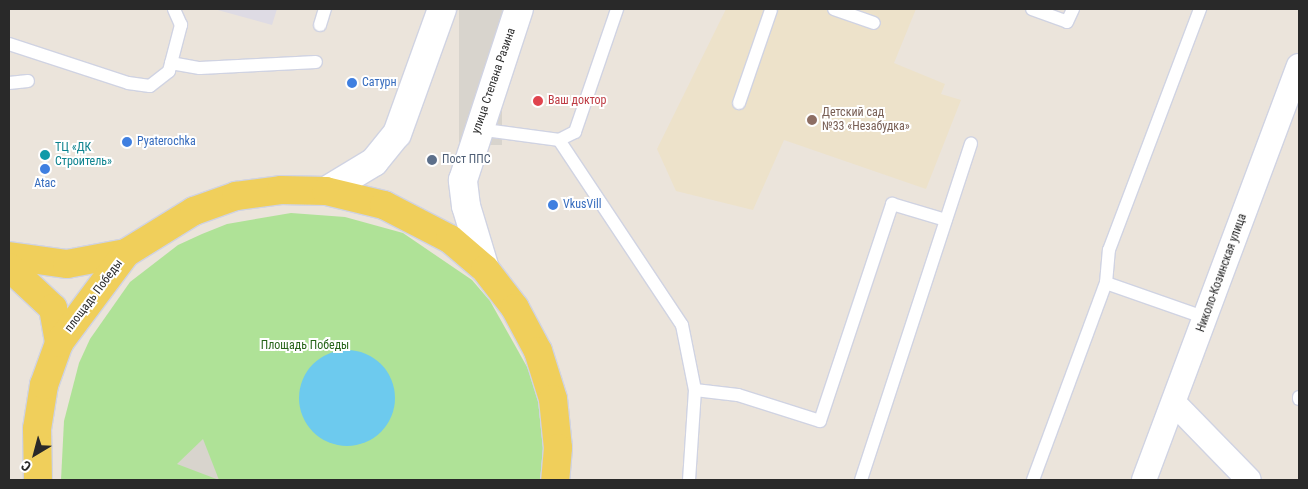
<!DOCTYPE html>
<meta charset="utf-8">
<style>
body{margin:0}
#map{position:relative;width:1308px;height:489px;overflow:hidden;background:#ebe4db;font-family:"Roboto Condensed",sans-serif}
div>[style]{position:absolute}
.industrial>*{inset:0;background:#dedbe4}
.education>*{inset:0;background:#ede2ca}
.green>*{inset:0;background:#afe297}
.plaza>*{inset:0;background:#d8d4cd;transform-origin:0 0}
.water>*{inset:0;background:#6dcaee}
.round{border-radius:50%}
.roads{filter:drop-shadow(1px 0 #d0d3e2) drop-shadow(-1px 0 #d0d3e2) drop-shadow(0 1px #d0d3e2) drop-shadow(0 -1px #d0d3e2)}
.service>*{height:12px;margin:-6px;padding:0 6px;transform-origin:6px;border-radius:6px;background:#fff}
.minor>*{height:24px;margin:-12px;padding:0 12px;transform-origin:12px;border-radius:12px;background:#fff}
.secondary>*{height:28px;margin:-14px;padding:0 14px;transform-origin:14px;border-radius:14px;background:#fff}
.primary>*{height:28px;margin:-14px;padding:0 14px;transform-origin:14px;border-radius:14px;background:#f0cf5b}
.dots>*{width:14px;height:14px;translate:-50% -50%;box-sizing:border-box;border:2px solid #fff;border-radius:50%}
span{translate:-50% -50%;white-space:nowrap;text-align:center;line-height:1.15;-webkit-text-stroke:4px #fff;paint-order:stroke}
.street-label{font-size:12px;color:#292929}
.shop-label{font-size:12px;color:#366cbe}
.left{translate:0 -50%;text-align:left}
.health-label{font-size:12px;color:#be3a42}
.education-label{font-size:12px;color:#785e54}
.culture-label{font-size:12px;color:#0d838f}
.service-label{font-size:12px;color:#4e5e75}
.park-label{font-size:12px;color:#28651a}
.frame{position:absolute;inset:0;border:10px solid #292929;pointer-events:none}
.north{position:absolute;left:10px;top:429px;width:50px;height:50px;-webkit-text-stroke:4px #fff;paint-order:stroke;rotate:217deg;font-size:14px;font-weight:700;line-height:20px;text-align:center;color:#292929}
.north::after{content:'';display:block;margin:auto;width:18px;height:22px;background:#292929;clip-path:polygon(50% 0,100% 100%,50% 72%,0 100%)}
</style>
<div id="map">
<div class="industrial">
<i style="clip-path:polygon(214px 9px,277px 9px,272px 25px)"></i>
</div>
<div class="education">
<i style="clip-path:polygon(726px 9px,916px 9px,894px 63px,945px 84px,941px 94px,961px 100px,926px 189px,784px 140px,753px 210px,676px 191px,657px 149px)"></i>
</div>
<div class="green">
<i style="clip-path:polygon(291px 213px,345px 217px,403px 233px,472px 280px,490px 301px,531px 374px,544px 412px,548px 480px,61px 480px,64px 421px,79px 363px,90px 339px,130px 282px,178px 245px,202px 234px,227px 224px)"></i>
</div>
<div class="plaza">
<i style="left:459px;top:9px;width:43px;height:136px"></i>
<i style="clip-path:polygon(203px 439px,219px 480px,177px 464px)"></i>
</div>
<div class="water">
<i class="round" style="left:299px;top:350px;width:96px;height:96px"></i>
</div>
<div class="roads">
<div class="service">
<i style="left:834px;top:9px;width:42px;rotate:19.3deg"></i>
<i style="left:1032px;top:9px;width:37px;rotate:20deg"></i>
<i style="left:1067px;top:22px;width:14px;rotate:-65deg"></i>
<i style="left:320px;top:25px;width:17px;rotate:-73deg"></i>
<i style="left:9px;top:44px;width:125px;rotate:18.1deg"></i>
<i style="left:128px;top:83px;width:22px;rotate:8deg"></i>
<i style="left:150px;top:86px;width:24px;rotate:-38deg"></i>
<i style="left:169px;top:71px;width:48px;rotate:-75.4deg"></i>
<i style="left:181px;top:25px;width:17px;rotate:-114deg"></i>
<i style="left:171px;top:63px;width:29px;rotate:10deg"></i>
<i style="left:200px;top:68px;width:116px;rotate:-3deg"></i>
<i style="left:9px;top:83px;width:19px;rotate:-6deg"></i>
<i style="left:739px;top:103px;width:98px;rotate:-71deg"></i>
<i style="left:478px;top:129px;width:82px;rotate:7.7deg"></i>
<i style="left:559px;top:140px;width:222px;rotate:56.4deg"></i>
<i style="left:682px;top:325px;width:66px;rotate:78.7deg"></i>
<i style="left:695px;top:390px;width:90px;rotate:93.8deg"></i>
<i style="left:559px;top:140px;width:18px;rotate:-27deg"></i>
<i style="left:575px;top:132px;width:130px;rotate:-71.1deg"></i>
<i style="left:1106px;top:283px;width:33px;rotate:-85deg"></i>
<i style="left:1109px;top:250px;width:258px;rotate:-69.3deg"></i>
<i style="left:695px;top:390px;width:43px;rotate:6.6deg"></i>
<i style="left:738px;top:395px;width:86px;rotate:17.6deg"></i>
<i style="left:820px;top:421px;width:229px;rotate:-71.6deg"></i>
<i style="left:892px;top:204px;width:56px;rotate:16.5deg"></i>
<i style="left:1299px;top:399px;width:2px;rotate:-90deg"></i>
<i style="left:861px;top:480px;width:354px;rotate:-71.9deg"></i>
<i style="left:1033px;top:480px;width:210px;rotate:-69.7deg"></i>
<i style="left:1106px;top:283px;width:106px;rotate:19.3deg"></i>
</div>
<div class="minor">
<i style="left:1174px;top:403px;width:107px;rotate:45.8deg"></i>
<i style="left:1144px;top:480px;width:442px;rotate:-69.5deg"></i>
</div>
<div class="secondary">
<i style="left:326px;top:191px;width:56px;rotate:-31.1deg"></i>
<i style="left:374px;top:162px;width:36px;rotate:-51deg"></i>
<i style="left:397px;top:134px;width:133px;rotate:-70.2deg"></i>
<i style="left:485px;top:269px;width:66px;rotate:-106.8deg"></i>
<i style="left:466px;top:206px;width:26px;rotate:-97deg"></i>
<i style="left:463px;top:180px;width:180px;rotate:-71.9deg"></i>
</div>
<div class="primary">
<i style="left:9px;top:256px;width:59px;rotate:7.9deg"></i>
<i style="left:67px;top:264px;width:60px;rotate:-10.6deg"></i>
<i style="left:9px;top:267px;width:60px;rotate:43deg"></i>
<i style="left:53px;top:308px;width:36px;rotate:80deg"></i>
<i style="left:38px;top:480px;width:51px;rotate:-91.1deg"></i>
<i style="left:37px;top:429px;width:45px;rotate:-81deg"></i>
<i style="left:44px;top:385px;width:45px;rotate:-70.3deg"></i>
<i style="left:59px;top:343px;width:112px;rotate:-53.3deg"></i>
<i style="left:126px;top:253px;width:80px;rotate:-31.7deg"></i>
<i style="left:194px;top:211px;width:45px;rotate:-19.7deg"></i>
<i style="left:236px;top:196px;width:45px;rotate:-7.6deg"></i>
<i style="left:281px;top:190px;width:45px;rotate:1.3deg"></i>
<i style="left:326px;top:191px;width:60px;rotate:13.6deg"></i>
<i style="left:384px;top:205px;width:74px;rotate:27.3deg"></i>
<i style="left:450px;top:239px;width:46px;rotate:40.6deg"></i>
<i style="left:485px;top:269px;width:49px;rotate:52.4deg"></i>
<i style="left:515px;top:308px;width:49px;rotate:61.9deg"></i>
<i style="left:538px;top:351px;width:50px;rotate:72.6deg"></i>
<i style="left:553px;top:399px;width:49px;rotate:84.2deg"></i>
<i style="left:558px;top:448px;width:32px;rotate:95deg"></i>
</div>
</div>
<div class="dots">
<i style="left:352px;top:83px;background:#3f7fe0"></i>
<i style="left:538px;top:101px;background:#e0444e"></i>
<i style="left:812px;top:120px;background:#8d6e63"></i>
<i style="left:127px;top:142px;background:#3f7fe0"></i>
<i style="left:45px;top:155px;background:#0f9aa8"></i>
<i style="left:432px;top:160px;background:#5c6f8a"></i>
<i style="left:45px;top:169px;background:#3f7fe0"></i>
<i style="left:553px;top:205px;background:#3f7fe0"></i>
</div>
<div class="street-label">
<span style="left:494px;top:81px;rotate:-71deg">улица Степана Разина</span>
<span style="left:1222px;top:273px;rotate:-70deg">Николо-Козинская улица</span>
<span style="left:94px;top:296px;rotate:-53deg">площадь Победы</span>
</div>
<div class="shop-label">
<span class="left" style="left:362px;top:83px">Сатурн</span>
<span class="left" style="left:137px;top:142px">Pyaterochka</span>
<span style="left:45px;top:184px">Atac</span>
<span class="left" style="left:563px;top:205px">VkusVill</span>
</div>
<div class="health-label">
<span class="left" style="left:548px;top:101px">Ваш доктор</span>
</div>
<div class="education-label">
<span class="left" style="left:822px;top:120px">Детский сад<br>№33 «Незабудка»</span>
</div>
<div class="culture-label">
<span class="left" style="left:55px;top:155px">ТЦ «ДК<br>Строитель»</span>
</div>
<div class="service-label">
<span class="left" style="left:442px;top:160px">Пост ППС</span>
</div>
<div class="park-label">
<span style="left:305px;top:346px">Площадь Победы</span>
</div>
<div class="frame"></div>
<div class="north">С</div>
</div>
